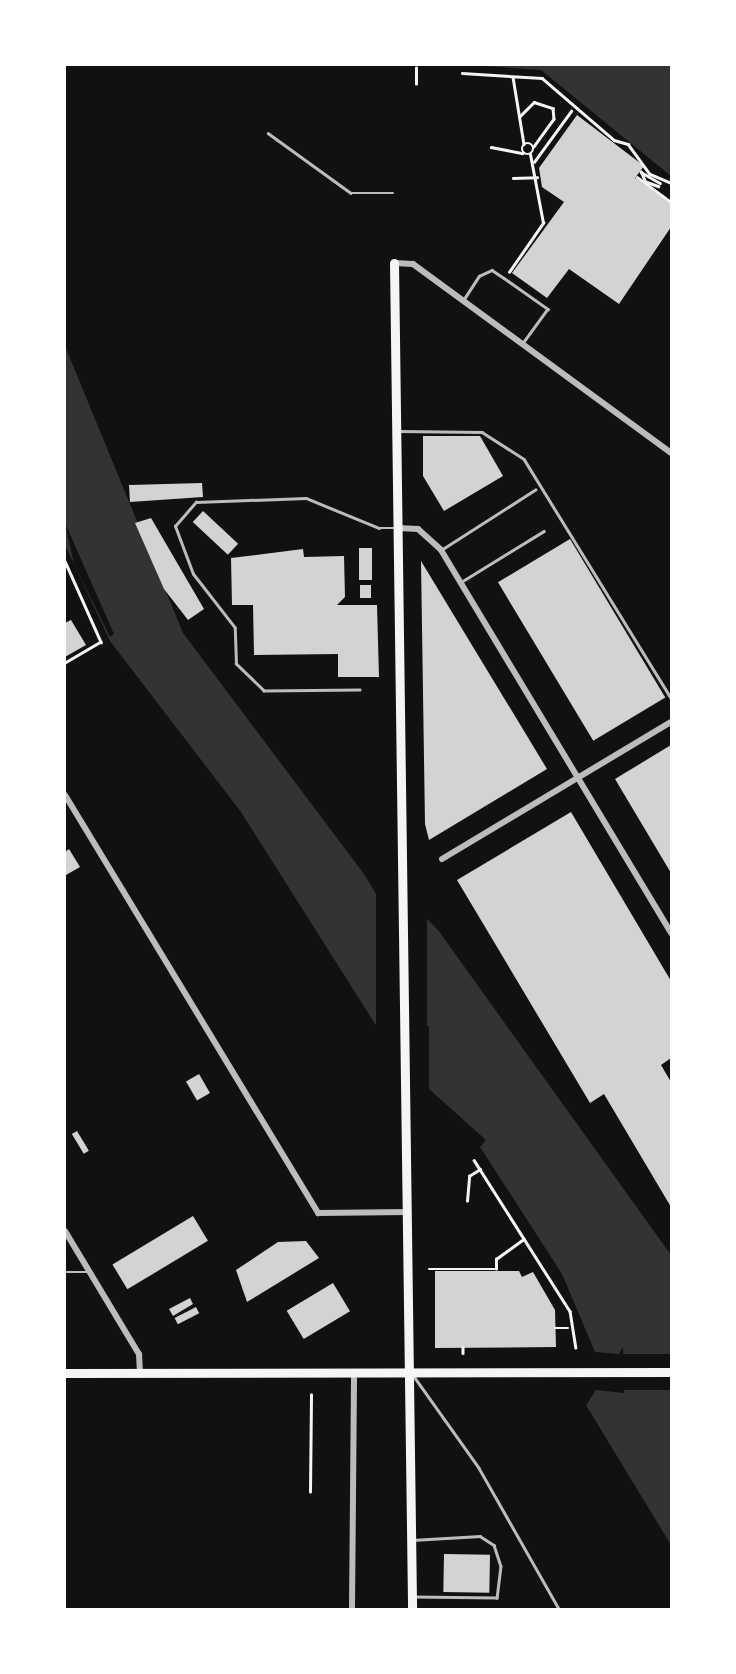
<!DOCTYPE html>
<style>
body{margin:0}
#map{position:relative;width:736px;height:1674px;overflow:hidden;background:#111;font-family:Quicksand,sans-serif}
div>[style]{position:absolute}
.water>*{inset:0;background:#333}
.pier>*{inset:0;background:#111;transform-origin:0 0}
.building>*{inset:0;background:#d3d3d3;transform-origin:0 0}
.path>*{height:2.5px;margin:-1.25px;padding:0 1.25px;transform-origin:1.25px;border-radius:1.25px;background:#f5f5f5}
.path>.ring{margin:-1.25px;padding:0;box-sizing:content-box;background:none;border:2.5px solid #f5f5f5;border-radius:50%}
.service>*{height:2.5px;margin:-1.25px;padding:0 1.25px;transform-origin:1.25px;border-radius:1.25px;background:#bcbcbc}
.minor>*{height:6px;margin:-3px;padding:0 3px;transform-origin:3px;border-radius:3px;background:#bcbcbc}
.secondary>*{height:9px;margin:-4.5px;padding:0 4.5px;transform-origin:4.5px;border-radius:4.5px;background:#f5f5f5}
span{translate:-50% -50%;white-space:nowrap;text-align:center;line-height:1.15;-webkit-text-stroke:5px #fff;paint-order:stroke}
.frame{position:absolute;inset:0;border:66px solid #fff;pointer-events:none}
</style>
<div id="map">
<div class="water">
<i style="clip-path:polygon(469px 65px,671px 65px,671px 176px,541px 70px)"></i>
<i style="clip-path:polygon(65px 346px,183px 633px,364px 874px,376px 894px,376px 919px,427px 919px,438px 930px,671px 1255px,671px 1545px,586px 1405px,596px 1390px,624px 1393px,623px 1347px,619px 1354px,595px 1352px,562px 1274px,480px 1147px,486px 1140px,429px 1089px,429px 1026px,377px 1027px,241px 812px,110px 641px,65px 545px)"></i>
</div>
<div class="pier">
<i style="clip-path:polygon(65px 523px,114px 634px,110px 637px,74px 564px)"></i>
<i style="left:376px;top:919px;width:51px;height:108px"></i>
<i style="clip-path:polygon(592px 1354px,671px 1354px,671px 1390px,593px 1390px,620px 1386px,619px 1357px)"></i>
</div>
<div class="building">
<i style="clip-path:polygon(577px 115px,644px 166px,635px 178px,671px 203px,671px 227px,619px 304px,569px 269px,547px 298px,512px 273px,564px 202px,542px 187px,539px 168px)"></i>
<i style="clip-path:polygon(423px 436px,480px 436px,503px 476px,444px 511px,423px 476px)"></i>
<i style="clip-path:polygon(202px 483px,203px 497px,130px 502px,129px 485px)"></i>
<i style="left:203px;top:511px;width:48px;height:15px;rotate:43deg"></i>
<i style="clip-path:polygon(151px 518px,204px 609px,188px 620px,164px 589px,135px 523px)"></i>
<i style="left:570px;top:539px;width:185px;height:84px;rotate:59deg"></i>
<i style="left:359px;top:548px;width:13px;height:32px"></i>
<i style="clip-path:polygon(303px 549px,304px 557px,344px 556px,345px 597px,337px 605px,377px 605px,379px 677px,338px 677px,338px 654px,254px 655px,253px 605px,232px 605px,231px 558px)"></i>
<i style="clip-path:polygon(421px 561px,547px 769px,429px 840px,425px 824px)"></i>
<i style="left:360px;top:585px;width:11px;height:13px"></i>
<i style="clip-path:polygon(71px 620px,86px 645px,65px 657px,65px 623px)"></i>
<i style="clip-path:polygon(671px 745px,671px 873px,615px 779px)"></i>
<i style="clip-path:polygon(571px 812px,671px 981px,671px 1058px,661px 1065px,671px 1082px,671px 1207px,604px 1094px,590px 1103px,457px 880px)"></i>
<i style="clip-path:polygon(69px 849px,80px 867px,66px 875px,65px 852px)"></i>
<i style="left:199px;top:1074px;width:22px;height:15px;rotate:60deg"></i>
<i style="left:77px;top:1131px;width:23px;height:6px;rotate:59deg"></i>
<i style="left:193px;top:1216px;width:29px;height:94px;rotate:59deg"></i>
<i style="clip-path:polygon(306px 1241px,319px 1258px,247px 1302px,236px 1270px,278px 1242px)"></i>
<i style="clip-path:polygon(435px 1271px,519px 1271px,522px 1277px,533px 1272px,555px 1310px,556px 1347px,435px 1348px)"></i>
<i style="left:333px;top:1283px;width:33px;height:54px;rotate:59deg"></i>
<i style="clip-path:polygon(190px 1298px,193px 1304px,173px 1316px,169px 1309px)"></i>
<i style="left:196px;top:1307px;width:7px;height:24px;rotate:63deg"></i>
<i style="left:444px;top:1554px;width:46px;height:38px;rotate:1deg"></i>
</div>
<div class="path">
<i style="left:462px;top:73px;width:80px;rotate:3.6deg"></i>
<i style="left:542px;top:78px;width:95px;rotate:40.7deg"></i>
<i style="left:614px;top:140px;width:15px;rotate:16deg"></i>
<i style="left:628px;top:144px;width:37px;rotate:54deg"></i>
<i style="left:650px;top:174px;width:23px;rotate:23deg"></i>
<i style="left:513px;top:77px;width:68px;rotate:80.7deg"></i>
<i style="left:416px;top:84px;width:16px;rotate:-90deg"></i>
<i style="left:519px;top:117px;width:21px;rotate:-45deg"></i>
<i style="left:534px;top:102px;width:20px;rotate:18deg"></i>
<i style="left:553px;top:108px;width:11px;rotate:85deg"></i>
<i style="left:554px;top:119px;width:34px;rotate:126deg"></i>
<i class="ring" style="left:522px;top:143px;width:9.5px;height:9.5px"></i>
<i style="left:491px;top:147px;width:32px;rotate:11deg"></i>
<i style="left:534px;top:162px;width:63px;rotate:-54deg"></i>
<i style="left:637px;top:177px;width:42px;rotate:36.3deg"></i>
<i style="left:513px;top:178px;width:24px;rotate:-2deg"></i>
<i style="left:647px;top:182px;width:12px;rotate:20deg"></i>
<i style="left:646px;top:184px;width:13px;rotate:-113deg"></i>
<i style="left:641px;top:172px;width:22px;rotate:30deg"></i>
<i style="left:509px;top:272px;width:60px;rotate:-55.2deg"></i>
<i style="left:543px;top:223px;width:70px;rotate:-100.7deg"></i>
<i style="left:65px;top:561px;width:89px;rotate:66deg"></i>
<i style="left:101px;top:642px;width:42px;rotate:149.7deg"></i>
<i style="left:474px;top:1160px;width:179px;rotate:57.6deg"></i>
<i style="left:570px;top:1311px;width:37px;rotate:81deg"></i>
<i style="left:467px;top:1201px;width:25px;rotate:-85deg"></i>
<i style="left:469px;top:1176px;width:13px;rotate:-32deg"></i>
<i style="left:429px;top:1269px;width:67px"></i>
<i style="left:496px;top:1269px;width:10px;rotate:-90deg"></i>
<i style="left:496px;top:1259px;width:34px;rotate:-36deg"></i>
<i style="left:555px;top:1328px;width:13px"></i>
<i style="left:463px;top:1347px;width:6px;rotate:90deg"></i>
<i style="left:310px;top:1492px;width:97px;rotate:-89.4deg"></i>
</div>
<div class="service">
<i style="left:268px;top:133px;width:102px;rotate:35.9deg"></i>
<i style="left:351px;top:193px;width:42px"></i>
<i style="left:464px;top:299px;width:27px;rotate:-57deg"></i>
<i style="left:479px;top:276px;width:14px;rotate:-25deg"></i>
<i style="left:492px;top:270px;width:14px;rotate:34deg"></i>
<i style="left:504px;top:278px;width:54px;rotate:35.2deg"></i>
<i style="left:548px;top:309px;width:41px;rotate:126deg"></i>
<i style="left:400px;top:431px;width:82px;rotate:0.7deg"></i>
<i style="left:482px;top:432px;width:50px;rotate:32.7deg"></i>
<i style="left:524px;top:459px;width:281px;rotate:58.4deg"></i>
<i style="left:441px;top:550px;width:112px;rotate:-32.6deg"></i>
<i style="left:461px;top:582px;width:97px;rotate:-31.6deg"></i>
<i style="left:360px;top:690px;width:96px;rotate:179.4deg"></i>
<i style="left:264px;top:691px;width:39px;rotate:-136deg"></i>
<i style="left:236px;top:664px;width:36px;rotate:-92deg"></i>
<i style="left:235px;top:628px;width:68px;rotate:-127.9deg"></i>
<i style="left:193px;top:574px;width:51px;rotate:-110.6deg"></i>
<i style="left:175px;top:526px;width:32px;rotate:-49deg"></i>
<i style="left:196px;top:502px;width:110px;rotate:-2.1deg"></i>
<i style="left:306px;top:498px;width:79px;rotate:22.3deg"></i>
<i style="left:379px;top:528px;width:16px"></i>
<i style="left:65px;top:1272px;width:24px"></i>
<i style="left:413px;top:1375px;width:114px;rotate:54.6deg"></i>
<i style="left:479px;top:1468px;width:162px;rotate:60.4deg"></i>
<i style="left:412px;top:1540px;width:68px;rotate:-3.4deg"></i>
<i style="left:480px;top:1536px;width:17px;rotate:33deg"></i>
<i style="left:494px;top:1545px;width:22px;rotate:72deg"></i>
<i style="left:501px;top:1566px;width:32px;rotate:97deg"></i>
<i style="left:497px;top:1598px;width:84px;rotate:-179.3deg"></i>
</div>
<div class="minor">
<i style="left:394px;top:263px;width:19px;rotate:3deg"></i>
<i style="left:413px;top:264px;width:320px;rotate:36.2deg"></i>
<i style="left:398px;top:528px;width:20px;rotate:3deg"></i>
<i style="left:418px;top:529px;width:31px;rotate:42deg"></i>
<i style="left:441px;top:550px;width:447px;rotate:59deg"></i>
<i style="left:65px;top:795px;width:489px;rotate:58.8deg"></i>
<i style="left:318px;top:1213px;width:90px;rotate:-0.6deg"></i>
<i style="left:442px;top:859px;width:267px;rotate:-30.9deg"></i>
<i style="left:65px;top:1231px;width:144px;rotate:59deg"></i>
<i style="left:139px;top:1354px;width:19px;rotate:87deg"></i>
<i style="left:352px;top:1609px;width:237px;rotate:-89.5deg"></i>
</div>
<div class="secondary">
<i style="left:394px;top:263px;width:1346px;rotate:89.23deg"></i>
<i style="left:65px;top:1373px;width:606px;rotate:-0.09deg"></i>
</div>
<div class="frame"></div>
</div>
